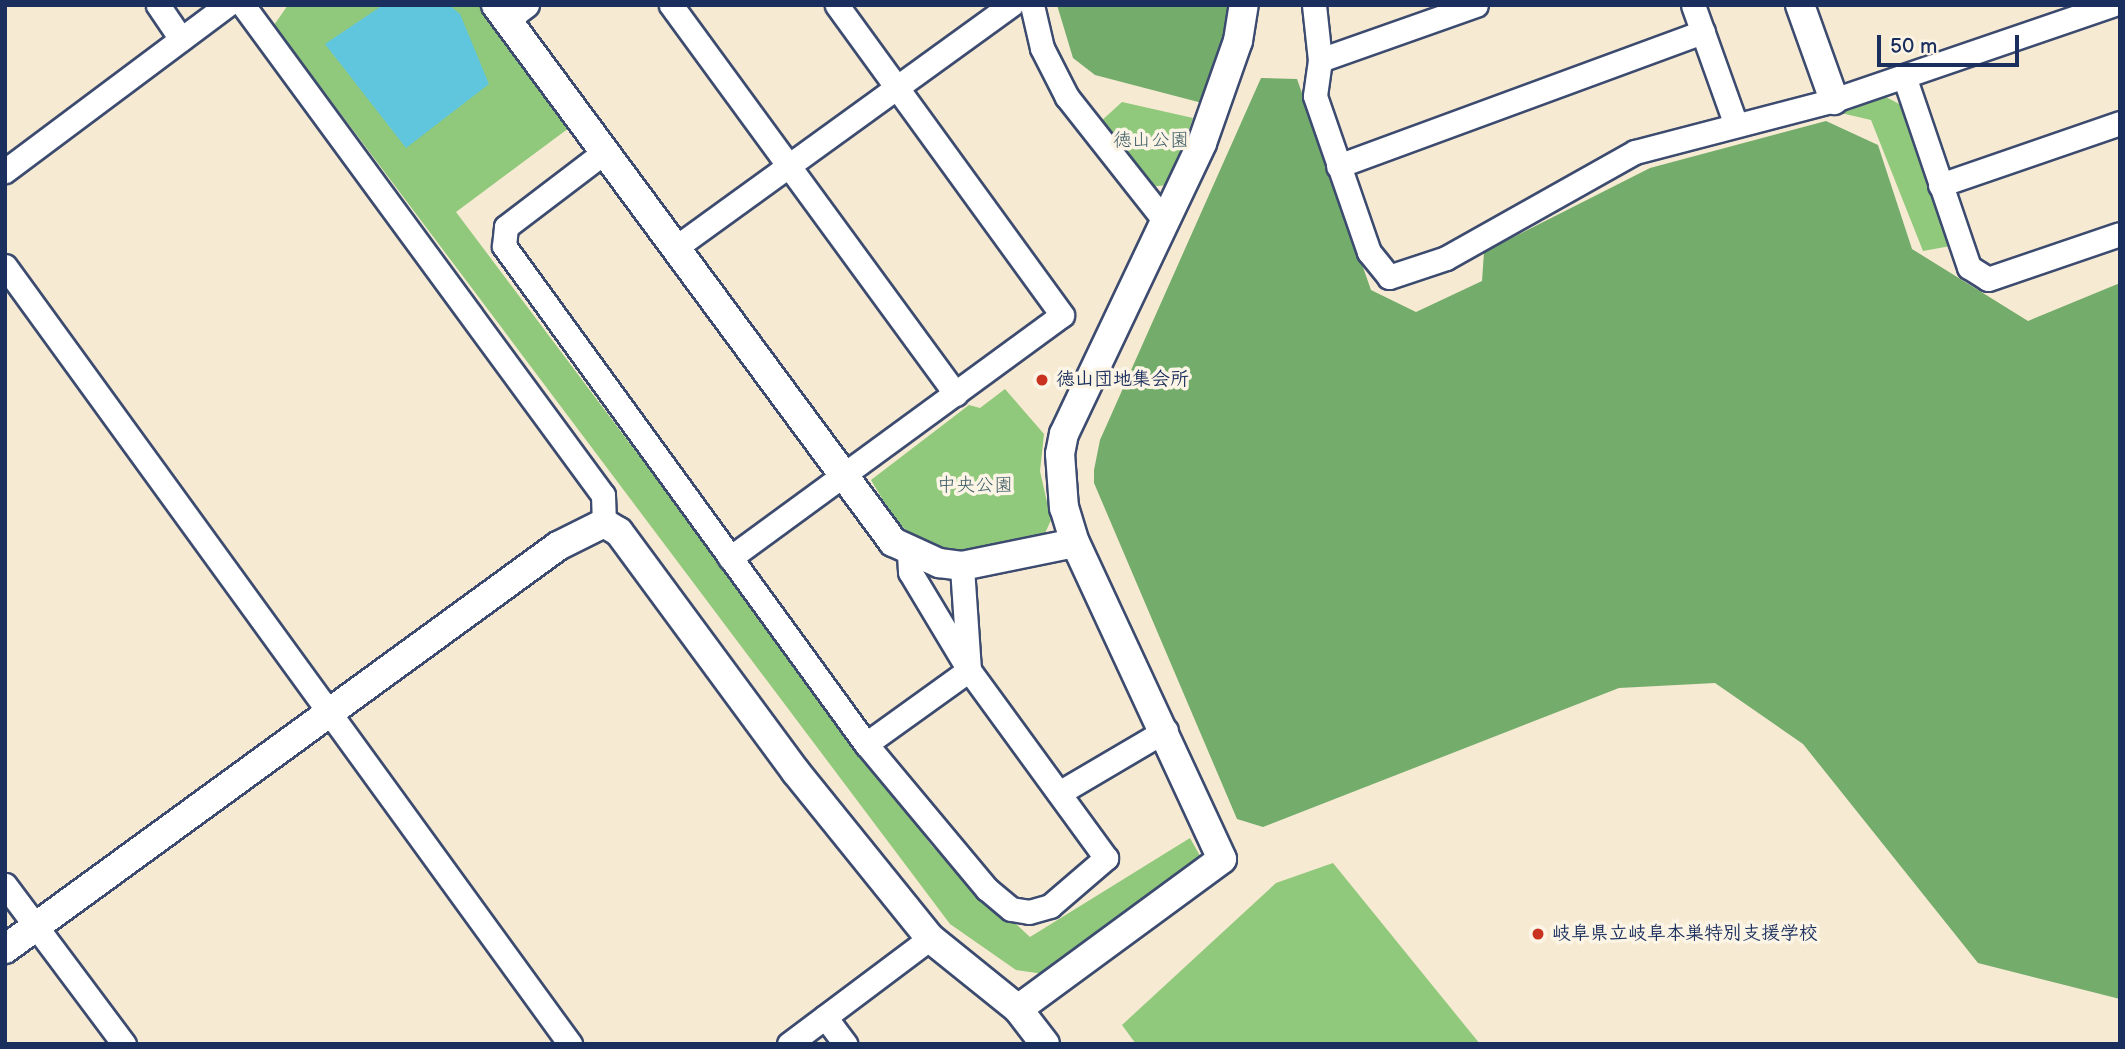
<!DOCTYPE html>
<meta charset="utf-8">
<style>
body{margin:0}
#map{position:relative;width:2125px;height:1049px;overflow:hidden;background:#f6ead2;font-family:"Balsamiq Sans","Klee One",sans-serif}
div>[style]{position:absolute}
.green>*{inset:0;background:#90c87c}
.forest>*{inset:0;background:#74ac6c}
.water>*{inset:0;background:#60c6de}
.roads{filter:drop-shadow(2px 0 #3c4b6f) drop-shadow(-2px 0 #3c4b6f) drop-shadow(0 2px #3c4b6f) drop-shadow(0 -2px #3c4b6f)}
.minor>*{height:23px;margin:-11.5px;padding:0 11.5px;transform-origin:11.5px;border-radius:11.5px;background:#fff}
.tertiary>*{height:28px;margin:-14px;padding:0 14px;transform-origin:14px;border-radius:14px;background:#fff}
.dots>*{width:19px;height:19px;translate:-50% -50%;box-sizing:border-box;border:4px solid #fcf5e5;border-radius:50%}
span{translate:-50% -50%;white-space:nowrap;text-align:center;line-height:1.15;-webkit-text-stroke:7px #fcf5e5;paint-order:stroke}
.park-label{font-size:19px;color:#3e5d67}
.poi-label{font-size:19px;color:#1b2f5e;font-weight:700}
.left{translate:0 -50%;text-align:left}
.frame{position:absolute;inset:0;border:7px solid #1b2f5e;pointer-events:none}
.scale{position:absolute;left:1877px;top:35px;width:142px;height:32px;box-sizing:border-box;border:4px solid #1b2f5e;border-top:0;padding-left:9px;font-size:21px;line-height:24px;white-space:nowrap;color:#1b2f5e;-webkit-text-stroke:5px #fcf5e5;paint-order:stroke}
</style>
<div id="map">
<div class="green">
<i style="clip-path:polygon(288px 5px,486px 5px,569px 128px,456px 212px,932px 846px,1030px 937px,1190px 838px,1204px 863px,1051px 975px,1016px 970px,950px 924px,274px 25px)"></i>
<i style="clip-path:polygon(1886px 97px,1903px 106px,1956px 245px,1923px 251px,1871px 120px,1841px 113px)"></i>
<i style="clip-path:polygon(1122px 102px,1193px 118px,1170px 185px,1145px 187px,1099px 123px)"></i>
<i style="clip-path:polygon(1005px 389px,1044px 434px,1040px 471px,1051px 520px,1041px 542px,965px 554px,926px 545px,896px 522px,871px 480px,969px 405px,980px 408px)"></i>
<i style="clip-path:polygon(1333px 863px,1480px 1044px,1136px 1044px,1122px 1025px,1276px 883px)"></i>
</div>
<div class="forest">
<i style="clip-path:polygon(1057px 5px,1232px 5px,1227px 59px,1206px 104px,1095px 75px,1073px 58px)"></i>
<i style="clip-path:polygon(1261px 78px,1297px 79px,1371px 290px,1416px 312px,1482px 281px,1484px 252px,1650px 168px,1826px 121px,1878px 145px,1912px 249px,2028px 321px,2120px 283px,2120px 999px,1978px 963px,1803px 744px,1715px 683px,1619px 688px,1263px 827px,1237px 819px,1094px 483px,1094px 470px,1100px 440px)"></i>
</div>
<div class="water">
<i style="clip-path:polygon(383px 5px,449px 5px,460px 14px,489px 84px,406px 148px,325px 44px)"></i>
</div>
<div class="roads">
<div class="minor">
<i style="left:158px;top:5px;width:41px;rotate:55.9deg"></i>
<i style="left:243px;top:5px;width:608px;rotate:53.7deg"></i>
<i style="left:603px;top:495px;width:28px;rotate:88deg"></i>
<i style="left:671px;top:5px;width:482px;rotate:53.8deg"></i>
<i style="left:1032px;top:5px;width:44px;rotate:76.9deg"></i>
<i style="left:1042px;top:48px;width:55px;rotate:63deg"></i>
<i style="left:1067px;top:97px;width:158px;rotate:51.7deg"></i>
<i style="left:1314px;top:5px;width:55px;rotate:83.8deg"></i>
<i style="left:1476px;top:5px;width:165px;rotate:160.6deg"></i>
<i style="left:1320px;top:60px;width:36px;rotate:98deg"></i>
<i style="left:1315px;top:96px;width:165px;rotate:70.9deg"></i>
<i style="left:1369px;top:252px;width:32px;rotate:51deg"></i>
<i style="left:1389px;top:277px;width:60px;rotate:-18.4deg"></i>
<i style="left:1446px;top:258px;width:217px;rotate:-29.3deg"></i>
<i style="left:1635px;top:152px;width:206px;rotate:-14.6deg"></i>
<i style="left:1834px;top:100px;width:293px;rotate:-18.9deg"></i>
<i style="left:1693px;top:5px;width:127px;rotate:70.3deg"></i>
<i style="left:507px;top:20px;width:25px;rotate:-37deg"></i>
<i style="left:1904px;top:76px;width:202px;rotate:71.2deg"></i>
<i style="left:1969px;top:267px;width:22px;rotate:32deg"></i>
<i style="left:1988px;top:279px;width:139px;rotate:-18.8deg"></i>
<i style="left:603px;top:153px;width:122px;rotate:142.7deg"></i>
<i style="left:506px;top:227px;width:19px;rotate:96deg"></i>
<i style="left:504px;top:246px;width:616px;rotate:53.99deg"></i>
<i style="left:866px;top:744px;width:127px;rotate:-35.7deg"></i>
<i style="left:969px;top:670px;width:104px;rotate:-93.9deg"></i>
<i style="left:1338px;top:166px;width:389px;rotate:-20.2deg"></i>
<i style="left:5px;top:171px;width:277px;rotate:-36.8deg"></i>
<i style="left:1940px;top:185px;width:190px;rotate:-19deg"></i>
<i style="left:675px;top:248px;width:415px;rotate:-35.9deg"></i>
<i style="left:5px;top:266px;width:962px;rotate:54.01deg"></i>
<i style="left:730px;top:558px;width:411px;rotate:-36.2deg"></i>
<i style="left:1062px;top:315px;width:383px;rotate:-126deg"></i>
<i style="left:866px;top:744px;width:189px;rotate:50.2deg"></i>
<i style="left:987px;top:889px;width:31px;rotate:40deg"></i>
<i style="left:1011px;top:909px;width:18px;rotate:9deg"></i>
<i style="left:1029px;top:912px;width:22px;rotate:-16deg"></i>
<i style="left:1050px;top:906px;width:74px;rotate:-40.6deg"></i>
<i style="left:1106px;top:858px;width:233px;rotate:-126.1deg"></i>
<i style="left:969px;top:670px;width:114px;rotate:-121deg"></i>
<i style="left:910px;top:572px;width:20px;rotate:-93deg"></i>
<i style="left:1059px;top:793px;width:124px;rotate:-30.5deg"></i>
<i style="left:5px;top:885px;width:199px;rotate:53.2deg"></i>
<i style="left:825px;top:1017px;width:34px;rotate:53deg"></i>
<i style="left:789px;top:1044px;width:176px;rotate:-36.9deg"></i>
</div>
<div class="tertiary">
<i style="left:496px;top:5px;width:668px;rotate:53.52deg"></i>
<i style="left:893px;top:542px;width:51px;rotate:24.5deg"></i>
<i style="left:939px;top:563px;width:23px;rotate:7deg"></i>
<i style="left:962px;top:566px;width:115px;rotate:-11.5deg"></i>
<i style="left:1800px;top:5px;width:101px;rotate:70.3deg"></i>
<i style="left:5px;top:949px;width:684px;rotate:-36.08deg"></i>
<i style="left:558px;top:546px;width:51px;rotate:-26.6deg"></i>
<i style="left:604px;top:523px;width:17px;rotate:31deg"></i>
<i style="left:619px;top:532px;width:298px;rotate:53.6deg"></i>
<i style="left:796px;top:772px;width:213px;rotate:51.1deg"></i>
<i style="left:930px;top:938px;width:113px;rotate:38.9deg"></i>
<i style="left:1018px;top:1009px;width:44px;rotate:52.4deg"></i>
<i style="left:1018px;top:1009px;width:253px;rotate:-36.3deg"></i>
<i style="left:1222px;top:859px;width:349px;rotate:-114.9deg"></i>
<i style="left:1075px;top:543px;width:37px;rotate:-107deg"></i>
<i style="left:1064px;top:508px;width:54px;rotate:-94.2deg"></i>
<i style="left:1060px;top:454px;width:20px;rotate:-79deg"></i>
<i style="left:1064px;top:434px;width:322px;rotate:-64.6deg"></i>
<i style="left:1202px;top:143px;width:108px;rotate:-70.6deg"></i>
<i style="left:1238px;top:41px;width:36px;rotate:-81deg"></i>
</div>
</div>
<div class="dots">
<i style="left:1042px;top:380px;background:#c8321e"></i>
<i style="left:1538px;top:934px;background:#c8321e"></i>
</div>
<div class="park-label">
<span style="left:1151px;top:141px">徳山公園</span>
<span style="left:975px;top:486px">中央公園</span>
</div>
<div class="poi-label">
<span class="left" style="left:1056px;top:380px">徳山団地集会所</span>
<span class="left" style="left:1552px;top:934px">岐阜県立岐阜本巣特別支援学校</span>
</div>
<div class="frame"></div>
<div class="scale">50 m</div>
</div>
